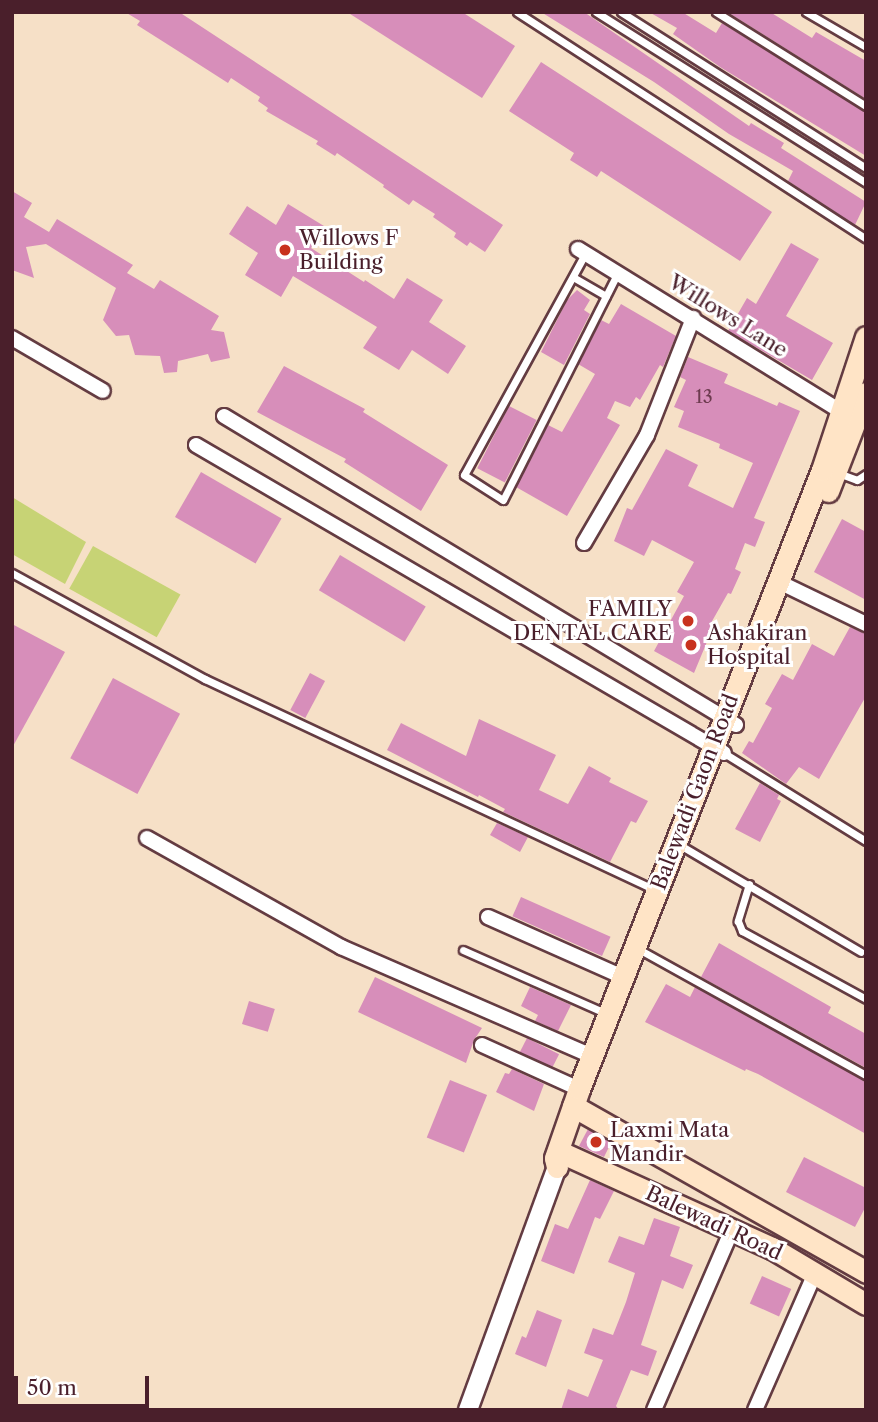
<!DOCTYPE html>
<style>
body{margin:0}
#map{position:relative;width:878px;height:1422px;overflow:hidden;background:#f6e0c7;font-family:"Libre Caslon Text",serif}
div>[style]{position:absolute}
.green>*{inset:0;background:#c7d375;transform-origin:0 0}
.building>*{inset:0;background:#d78eba;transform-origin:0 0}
.roads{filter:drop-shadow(2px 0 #643c42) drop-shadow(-2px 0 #643c42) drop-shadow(0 2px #643c42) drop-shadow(0 -2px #643c42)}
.service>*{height:7px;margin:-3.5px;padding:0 3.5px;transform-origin:3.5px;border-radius:3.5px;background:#fff}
.minor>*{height:14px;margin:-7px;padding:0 7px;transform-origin:7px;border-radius:7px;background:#fff}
.tertiary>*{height:18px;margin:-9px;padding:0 9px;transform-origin:9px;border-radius:9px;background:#fff}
.secondary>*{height:21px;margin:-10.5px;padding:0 10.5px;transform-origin:10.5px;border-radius:10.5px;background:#ffe4c6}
.dots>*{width:19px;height:19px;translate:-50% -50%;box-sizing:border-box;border:4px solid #fff;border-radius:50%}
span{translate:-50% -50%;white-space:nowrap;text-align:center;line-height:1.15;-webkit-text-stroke:6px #fff;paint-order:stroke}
.number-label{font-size:18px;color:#6d3b4f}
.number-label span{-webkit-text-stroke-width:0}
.poi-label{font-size:21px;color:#4a1f2b}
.left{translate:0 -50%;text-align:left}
.right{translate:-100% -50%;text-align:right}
.street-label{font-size:21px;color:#4a1f2b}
.frame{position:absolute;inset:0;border:14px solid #4a1f2b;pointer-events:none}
.scale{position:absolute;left:14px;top:1376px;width:135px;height:32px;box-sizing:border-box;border:4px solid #4a1f2b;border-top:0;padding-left:9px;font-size:21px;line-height:24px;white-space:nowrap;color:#4a1f2b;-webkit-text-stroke:5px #fff;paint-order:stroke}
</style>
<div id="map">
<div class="green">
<i style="clip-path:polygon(12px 497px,86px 542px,65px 584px,12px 554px)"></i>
<i style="left:93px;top:546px;width:100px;height:49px;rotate:29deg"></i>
</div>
<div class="building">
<i style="clip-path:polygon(125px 12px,179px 12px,503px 225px,485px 252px,470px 242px,467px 246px,454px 237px,456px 233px,433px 217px,435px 214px,413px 200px,409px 205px,383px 187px,384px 185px,337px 153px,335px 156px,316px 144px,318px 141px,266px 111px,268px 108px,258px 101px,260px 97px,231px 78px,228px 83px,178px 51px,137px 25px,140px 21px)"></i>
<i style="clip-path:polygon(347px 12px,462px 12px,515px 46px,482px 98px)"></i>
<i style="clip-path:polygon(541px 12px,584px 12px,749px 126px,751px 123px,784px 143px,781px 148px,866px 202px,855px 225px,788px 181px,793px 171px,729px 134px,654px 82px)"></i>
<i style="clip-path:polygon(649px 12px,682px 12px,716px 33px,722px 23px,866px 112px,866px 156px,720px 67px,673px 34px,677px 28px)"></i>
<i style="clip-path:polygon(770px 12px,812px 38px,816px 32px,866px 61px,866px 99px,729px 13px)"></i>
<i style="clip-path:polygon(541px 62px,772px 212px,740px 261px,601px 171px,597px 177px,570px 160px,574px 153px,509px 111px)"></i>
<i style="clip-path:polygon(12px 191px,32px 203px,24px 217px,49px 232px,57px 219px,133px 265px,127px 273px,154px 289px,160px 280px,219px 316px,211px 330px,224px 332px,230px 358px,211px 362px,208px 354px,178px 361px,177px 372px,164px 373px,160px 356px,135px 355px,129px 335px,116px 336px,103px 320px,116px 288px,46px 244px,26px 247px,34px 278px,12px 270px)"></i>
<i style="clip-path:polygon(288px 204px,324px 226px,311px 248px,364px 282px,365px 280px,394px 299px,407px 278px,443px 300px,429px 322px,466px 346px,448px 374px,412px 350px,399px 370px,363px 348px,377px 327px,293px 276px,281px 297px,245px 275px,258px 253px,229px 234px,247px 206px,276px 225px)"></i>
<i style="clip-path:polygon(791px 243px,819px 259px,786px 316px,833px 343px,812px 380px,728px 331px,747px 298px,756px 304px)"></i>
<i style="clip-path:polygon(577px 290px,590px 300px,584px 310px,590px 314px,564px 365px,541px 352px,567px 300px)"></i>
<i style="clip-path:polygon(621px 304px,676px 336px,663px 367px,660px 365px,640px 400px,636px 397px,630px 407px,615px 401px,607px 418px,620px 425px,567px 516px,516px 487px,548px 425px,562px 432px,595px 374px,578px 364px,601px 320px,609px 324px)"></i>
<i style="clip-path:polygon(688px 357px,728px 374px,724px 383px,777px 406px,779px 402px,800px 411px,754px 518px,765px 522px,755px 547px,745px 543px,735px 569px,741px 572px,731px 594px,728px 593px,711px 623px,714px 625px,694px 673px,654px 651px,684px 596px,677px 592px,694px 562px,652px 540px,644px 556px,614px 541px,627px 508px,632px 510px,666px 449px,698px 465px,688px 486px,733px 508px,753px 463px,719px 448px,720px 444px,678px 427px,684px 411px,674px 407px,686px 380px,680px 377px)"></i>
<i style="clip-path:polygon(284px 366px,365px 409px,363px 412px,448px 465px,421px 511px,344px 462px,346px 459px,257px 412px)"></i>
<i style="left:509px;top:406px;width:31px;height:70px;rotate:27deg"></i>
<i style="left:201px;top:472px;width:93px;height:52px;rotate:30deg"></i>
<i style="clip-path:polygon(842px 519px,866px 532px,866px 600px,814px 572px)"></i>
<i style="left:340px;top:555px;width:100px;height:41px;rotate:31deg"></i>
<i style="clip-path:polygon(12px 624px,65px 652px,12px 748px)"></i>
<i style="clip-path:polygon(850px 627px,866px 634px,866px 696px,819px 779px,799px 767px,786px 784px,742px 753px,749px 741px,753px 743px,772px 708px,765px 704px,782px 674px,793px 680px,812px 644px,834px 656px)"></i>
<i style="left:310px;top:673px;width:17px;height:42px;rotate:28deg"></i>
<i style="left:113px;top:678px;width:76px;height:91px;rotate:28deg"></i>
<i style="clip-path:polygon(479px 719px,556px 755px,539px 790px,568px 804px,589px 766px,611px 778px,609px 782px,648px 801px,636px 823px,631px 821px,610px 862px,503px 812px,505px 809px,479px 795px,478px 797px,387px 750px,401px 723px,466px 756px)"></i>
<i style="clip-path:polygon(760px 783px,779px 795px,777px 799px,781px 801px,760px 842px,735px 829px)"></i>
<i style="clip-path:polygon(497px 823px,528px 837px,520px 852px,490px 835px)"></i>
<i style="left:521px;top:897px;width:98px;height:21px;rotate:24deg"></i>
<i style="clip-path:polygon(719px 943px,831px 1007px,828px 1013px,866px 1034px,866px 1068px,701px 977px)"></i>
<i style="clip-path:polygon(375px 977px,482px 1028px,474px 1040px,466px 1063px,358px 1012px)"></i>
<i style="clip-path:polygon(666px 984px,690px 997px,695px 987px,866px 1081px,866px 1134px,758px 1074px,746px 1069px,745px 1071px,645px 1022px)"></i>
<i style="clip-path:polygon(530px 987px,571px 1005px,558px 1031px,535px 1021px,538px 1015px,521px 1006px)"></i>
<i style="left:249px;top:1001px;width:27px;height:24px;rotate:17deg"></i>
<i style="left:527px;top:1038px;width:36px;height:16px;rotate:27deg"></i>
<i style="clip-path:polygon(512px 1069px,544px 1084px,534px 1111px,496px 1092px,505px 1073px,509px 1074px)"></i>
<i style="left:450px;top:1080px;width:40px;height:62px;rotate:22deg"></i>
<i style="clip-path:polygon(588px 1129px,611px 1143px,604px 1157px,579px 1146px)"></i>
<i style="clip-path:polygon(804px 1157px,866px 1188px,866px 1206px,855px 1227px,786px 1192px)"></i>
<i style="clip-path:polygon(590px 1180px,614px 1191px,600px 1219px,595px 1217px,574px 1274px,541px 1261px,555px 1224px,568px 1229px)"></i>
<i style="clip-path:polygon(654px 1218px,680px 1227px,670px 1256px,693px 1265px,683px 1289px,662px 1280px,641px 1345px,657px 1351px,648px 1376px,631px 1370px,616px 1406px,619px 1410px,561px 1410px,568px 1389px,588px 1397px,603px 1360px,584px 1353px,593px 1328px,613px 1335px,626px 1302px,635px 1273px,608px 1262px,619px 1236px,644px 1245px)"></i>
<i style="left:762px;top:1276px;width:32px;height:30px;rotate:24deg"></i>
<i style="clip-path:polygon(537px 1310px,562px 1320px,546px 1367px,515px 1354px,522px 1336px,526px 1338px)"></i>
</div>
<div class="roads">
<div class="service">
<i style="left:517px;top:12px;width:416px;rotate:33deg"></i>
<i style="left:596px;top:12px;width:320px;rotate:32.3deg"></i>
<i style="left:621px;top:12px;width:290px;rotate:32.5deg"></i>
<i style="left:716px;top:12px;width:177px;rotate:32.1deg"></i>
<i style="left:806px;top:12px;width:69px;rotate:30.3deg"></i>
<i style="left:585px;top:254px;width:252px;rotate:118.7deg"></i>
<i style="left:464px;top:475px;width:46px;rotate:32.7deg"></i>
<i style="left:503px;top:500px;width:253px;rotate:-63.2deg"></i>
<i style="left:573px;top:277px;width:38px;rotate:30deg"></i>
<i style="left:838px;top:473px;width:20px;rotate:20deg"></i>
<i style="left:857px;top:480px;width:11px;rotate:-34deg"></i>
<i style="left:12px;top:573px;width:220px;rotate:28.8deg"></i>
<i style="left:205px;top:679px;width:497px;rotate:25.1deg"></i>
<i style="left:724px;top:753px;width:167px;rotate:31.8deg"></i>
<i style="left:685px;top:848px;width:204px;rotate:30.6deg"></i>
<i style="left:749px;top:884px;width:39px;rotate:107deg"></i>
<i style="left:738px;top:921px;width:11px;rotate:68deg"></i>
<i style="left:742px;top:931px;width:141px;rotate:28.7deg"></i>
<i style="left:463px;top:950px;width:155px;rotate:23.9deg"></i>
<i style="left:642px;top:951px;width:256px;rotate:29deg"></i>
</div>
<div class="minor">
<i style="left:578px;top:249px;width:317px;rotate:31.7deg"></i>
<i style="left:12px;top:338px;width:105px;rotate:30.2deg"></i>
<i style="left:224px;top:416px;width:598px;rotate:31.11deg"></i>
<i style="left:196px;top:445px;width:611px;rotate:30.26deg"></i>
<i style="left:584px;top:543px;width:125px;rotate:-59.7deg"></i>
<i style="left:647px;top:435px;width:126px;rotate:-68.5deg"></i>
<i style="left:777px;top:581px;width:99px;rotate:25.8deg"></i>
<i style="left:147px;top:838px;width:223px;rotate:29.3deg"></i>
<i style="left:341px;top:947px;width:274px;rotate:23.5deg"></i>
<i style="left:488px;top:917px;width:148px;rotate:24deg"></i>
<i style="left:482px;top:1045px;width:107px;rotate:24.4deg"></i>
<i style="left:654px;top:1410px;width:196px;rotate:-66.6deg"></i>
<i style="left:755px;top:1410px;width:150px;rotate:-66.3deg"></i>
</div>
<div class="tertiary">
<i style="left:468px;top:1410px;width:259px;rotate:-69.9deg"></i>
</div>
<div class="secondary">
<i style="left:828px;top:491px;width:105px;rotate:-68.8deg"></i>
<i style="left:573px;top:1106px;width:337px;rotate:29.5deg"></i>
<i style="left:558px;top:1151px;width:235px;rotate:24.4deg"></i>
<i style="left:772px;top:1248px;width:109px;rotate:30.8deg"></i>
<i style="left:557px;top:1167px;width:9px;rotate:-103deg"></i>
<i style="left:555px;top:1158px;width:73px;rotate:-70.8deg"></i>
<i style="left:579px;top:1089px;width:665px;rotate:-68.57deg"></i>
<i style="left:822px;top:470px;width:140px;rotate:-71.7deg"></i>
</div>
</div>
<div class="dots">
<i style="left:285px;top:250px;background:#c8321e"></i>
<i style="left:688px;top:621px;background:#c8321e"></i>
<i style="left:691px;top:645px;background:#c8321e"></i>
<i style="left:596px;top:1142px;background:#c8321e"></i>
</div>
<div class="number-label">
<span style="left:704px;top:397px">13</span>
</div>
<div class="poi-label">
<span class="left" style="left:299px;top:250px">Willows F<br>Building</span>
<span class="right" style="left:672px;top:621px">FAMILY<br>DENTAL CARE</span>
<span class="left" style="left:707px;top:645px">Ashakiran<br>Hospital</span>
<span class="left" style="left:610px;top:1142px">Laxmi Mata<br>Mandir</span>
</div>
<div class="street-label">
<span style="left:728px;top:316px;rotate:32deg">Willows Lane</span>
<span style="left:695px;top:792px;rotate:-69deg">Balewadi Gaon Road</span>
<span style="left:714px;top:1223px;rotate:25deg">Balewadi Road</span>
</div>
<div class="frame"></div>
<div class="scale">50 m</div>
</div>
